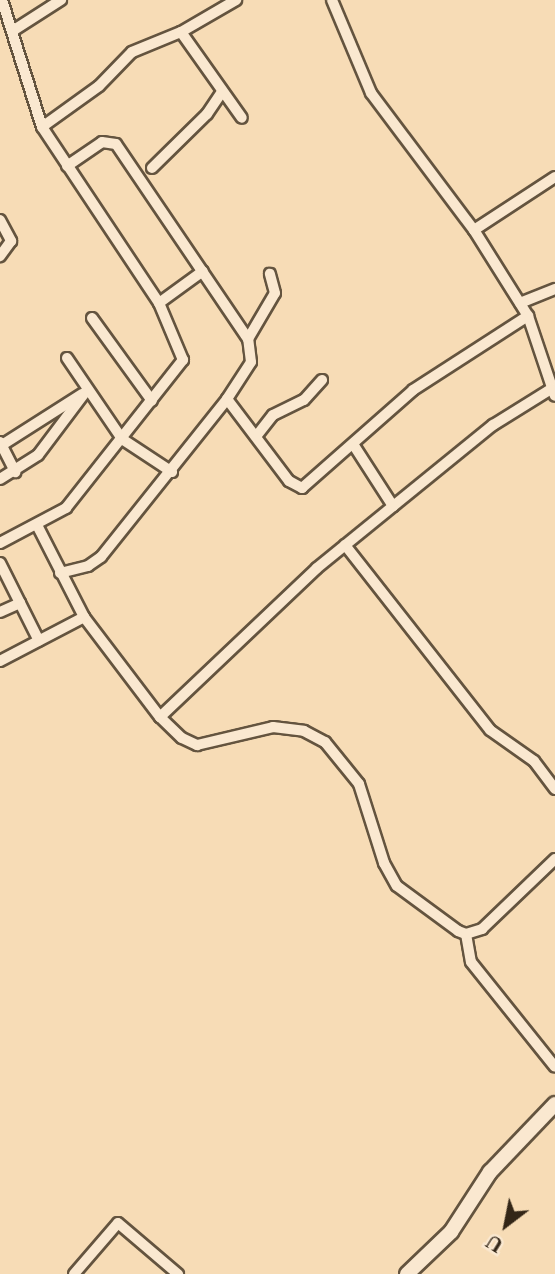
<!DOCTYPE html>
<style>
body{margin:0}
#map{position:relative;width:555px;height:1274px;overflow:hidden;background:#f7dcb6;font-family:"Libre Caslon Text",serif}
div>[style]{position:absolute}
.roads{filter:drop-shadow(2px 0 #64543f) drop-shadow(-2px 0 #64543f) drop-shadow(0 2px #64543f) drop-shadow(0 -2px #64543f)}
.minor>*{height:10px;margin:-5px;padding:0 5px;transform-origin:5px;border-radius:5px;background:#fae8d0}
.tertiary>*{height:14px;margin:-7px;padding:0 7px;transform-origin:7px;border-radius:7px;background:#fae8d0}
span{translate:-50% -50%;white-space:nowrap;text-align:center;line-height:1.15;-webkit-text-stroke:5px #fae8d0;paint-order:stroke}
.north{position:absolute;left:471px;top:1190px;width:70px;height:70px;-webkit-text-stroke:5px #fae8d0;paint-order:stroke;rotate:212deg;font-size:19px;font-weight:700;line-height:28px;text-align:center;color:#332617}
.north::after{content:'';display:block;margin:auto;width:24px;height:32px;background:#332617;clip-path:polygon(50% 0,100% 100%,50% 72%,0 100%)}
</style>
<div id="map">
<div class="roads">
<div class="minor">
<i style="left:332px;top:0;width:101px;rotate:67.2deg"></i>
<i style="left:371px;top:93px;width:171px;rotate:53.1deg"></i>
<i style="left:474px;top:230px;width:102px;rotate:57.9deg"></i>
<i style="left:528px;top:316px;width:84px;rotate:71.4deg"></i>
<i style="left:14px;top:30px;width:56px;rotate:-32.6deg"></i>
<i style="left:181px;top:32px;width:105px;rotate:54.7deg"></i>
<i style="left:42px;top:127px;width:70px;rotate:-35.7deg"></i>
<i style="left:99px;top:86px;width:47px;rotate:-45.9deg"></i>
<i style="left:132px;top:52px;width:53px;rotate:-22.2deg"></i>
<i style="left:181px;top:32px;width:64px;rotate:-30.2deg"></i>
<i style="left:67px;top:166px;width:42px;rotate:-34.4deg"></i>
<i style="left:102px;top:142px;width:14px;rotate:8deg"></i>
<i style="left:116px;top:144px;width:235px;rotate:55.9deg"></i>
<i style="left:152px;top:168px;width:77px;rotate:-44.5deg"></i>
<i style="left:207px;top:114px;width:27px;rotate:-56deg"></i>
<i style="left:0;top:220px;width:24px;rotate:62deg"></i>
<i style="left:11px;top:241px;width:19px;rotate:126deg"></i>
<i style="left:474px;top:230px;width:97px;rotate:-33.2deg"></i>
<i style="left:159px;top:303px;width:54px;rotate:-36deg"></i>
<i style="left:520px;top:303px;width:38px;rotate:-22deg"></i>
<i style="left:92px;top:318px;width:102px;rotate:54.1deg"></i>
<i style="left:67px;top:358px;width:98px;rotate:55.8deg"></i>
<i style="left:122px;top:439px;width:60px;rotate:33.4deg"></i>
<i style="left:227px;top:399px;width:103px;rotate:52.9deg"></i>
<i style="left:289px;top:481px;width:15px;rotate:28deg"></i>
<i style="left:302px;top:488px;width:148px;rotate:-41.4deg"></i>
<i style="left:413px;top:390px;width:137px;rotate:-32.8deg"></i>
<i style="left:258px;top:434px;width:24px;rotate:-52deg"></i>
<i style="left:273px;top:415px;width:34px;rotate:-26deg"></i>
<i style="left:304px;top:400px;width:27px;rotate:-48deg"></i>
<i style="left:0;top:442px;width:34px;rotate:63deg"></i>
<i style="left:353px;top:444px;width:74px;rotate:57.2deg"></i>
<i style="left:2px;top:445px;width:95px;rotate:-32.5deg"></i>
<i style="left:0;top:479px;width:45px;rotate:-32.3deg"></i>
<i style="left:38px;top:455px;width:81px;rotate:-53deg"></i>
<i style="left:37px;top:525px;width:103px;rotate:62.9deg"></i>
<i style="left:84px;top:617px;width:126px;rotate:52.8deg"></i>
<i style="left:160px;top:717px;width:30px;rotate:44deg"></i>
<i style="left:182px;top:738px;width:17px;rotate:25deg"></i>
<i style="left:197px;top:745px;width:78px;rotate:-13.3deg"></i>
<i style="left:273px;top:727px;width:31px;rotate:7deg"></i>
<i style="left:304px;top:731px;width:24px;rotate:28deg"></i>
<i style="left:325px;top:742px;width:54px;rotate:51deg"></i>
<i style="left:359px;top:784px;width:83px;rotate:72.4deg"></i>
<i style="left:384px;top:863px;width:26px;rotate:61deg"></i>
<i style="left:397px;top:886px;width:76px;rotate:36.4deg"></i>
<i style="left:458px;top:931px;width:9px;rotate:21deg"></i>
<i style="left:466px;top:934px;width:17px;rotate:-17deg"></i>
<i style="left:482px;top:929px;width:101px;rotate:-43.8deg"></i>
<i style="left:0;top:543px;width:75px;rotate:-27.9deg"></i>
<i style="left:66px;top:508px;width:189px;rotate:-51.7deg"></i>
<i style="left:183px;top:360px;width:62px;rotate:-112.8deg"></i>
<i style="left:159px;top:303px;width:211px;rotate:-123.6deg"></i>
<i style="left:42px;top:127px;width:133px;rotate:-107.5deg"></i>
<i style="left:345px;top:545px;width:235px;rotate:51.9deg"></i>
<i style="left:490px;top:730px;width:54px;rotate:35.2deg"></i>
<i style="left:534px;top:761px;width:35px;rotate:53deg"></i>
<i style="left:0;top:563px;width:45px;rotate:63.4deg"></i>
<i style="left:60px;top:573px;width:29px;rotate:-14deg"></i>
<i style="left:88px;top:566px;width:16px;rotate:-35deg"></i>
<i style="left:101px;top:557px;width:202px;rotate:-51.4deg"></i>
<i style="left:227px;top:399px;width:44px;rotate:-57deg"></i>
<i style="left:251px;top:362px;width:23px;rotate:-97deg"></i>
<i style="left:248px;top:339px;width:53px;rotate:-59.6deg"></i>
<i style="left:275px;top:293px;width:20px;rotate:-105deg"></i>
<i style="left:0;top:612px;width:22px;rotate:-24deg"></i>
<i style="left:20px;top:603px;width:42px;rotate:63.4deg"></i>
<i style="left:0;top:661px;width:95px;rotate:-27.6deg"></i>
<i style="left:160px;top:717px;width:216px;rotate:-43.5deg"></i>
<i style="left:317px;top:568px;width:227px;rotate:-39.1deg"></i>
<i style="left:493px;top:425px;width:68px;rotate:-31.8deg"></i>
<i style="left:466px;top:934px;width:28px;rotate:80deg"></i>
<i style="left:471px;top:962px;width:134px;rotate:51.3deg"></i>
<i style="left:74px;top:1274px;width:67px;rotate:-49.2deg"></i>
<i style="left:118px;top:1223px;width:79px;rotate:40.4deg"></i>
</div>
<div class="tertiary">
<i style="left:407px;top:1274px;width:61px;rotate:-43.7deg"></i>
<i style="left:451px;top:1232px;width:72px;rotate:-57deg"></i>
<i style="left:490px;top:1172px;width:94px;rotate:-46.3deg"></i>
</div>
</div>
<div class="north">U</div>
</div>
